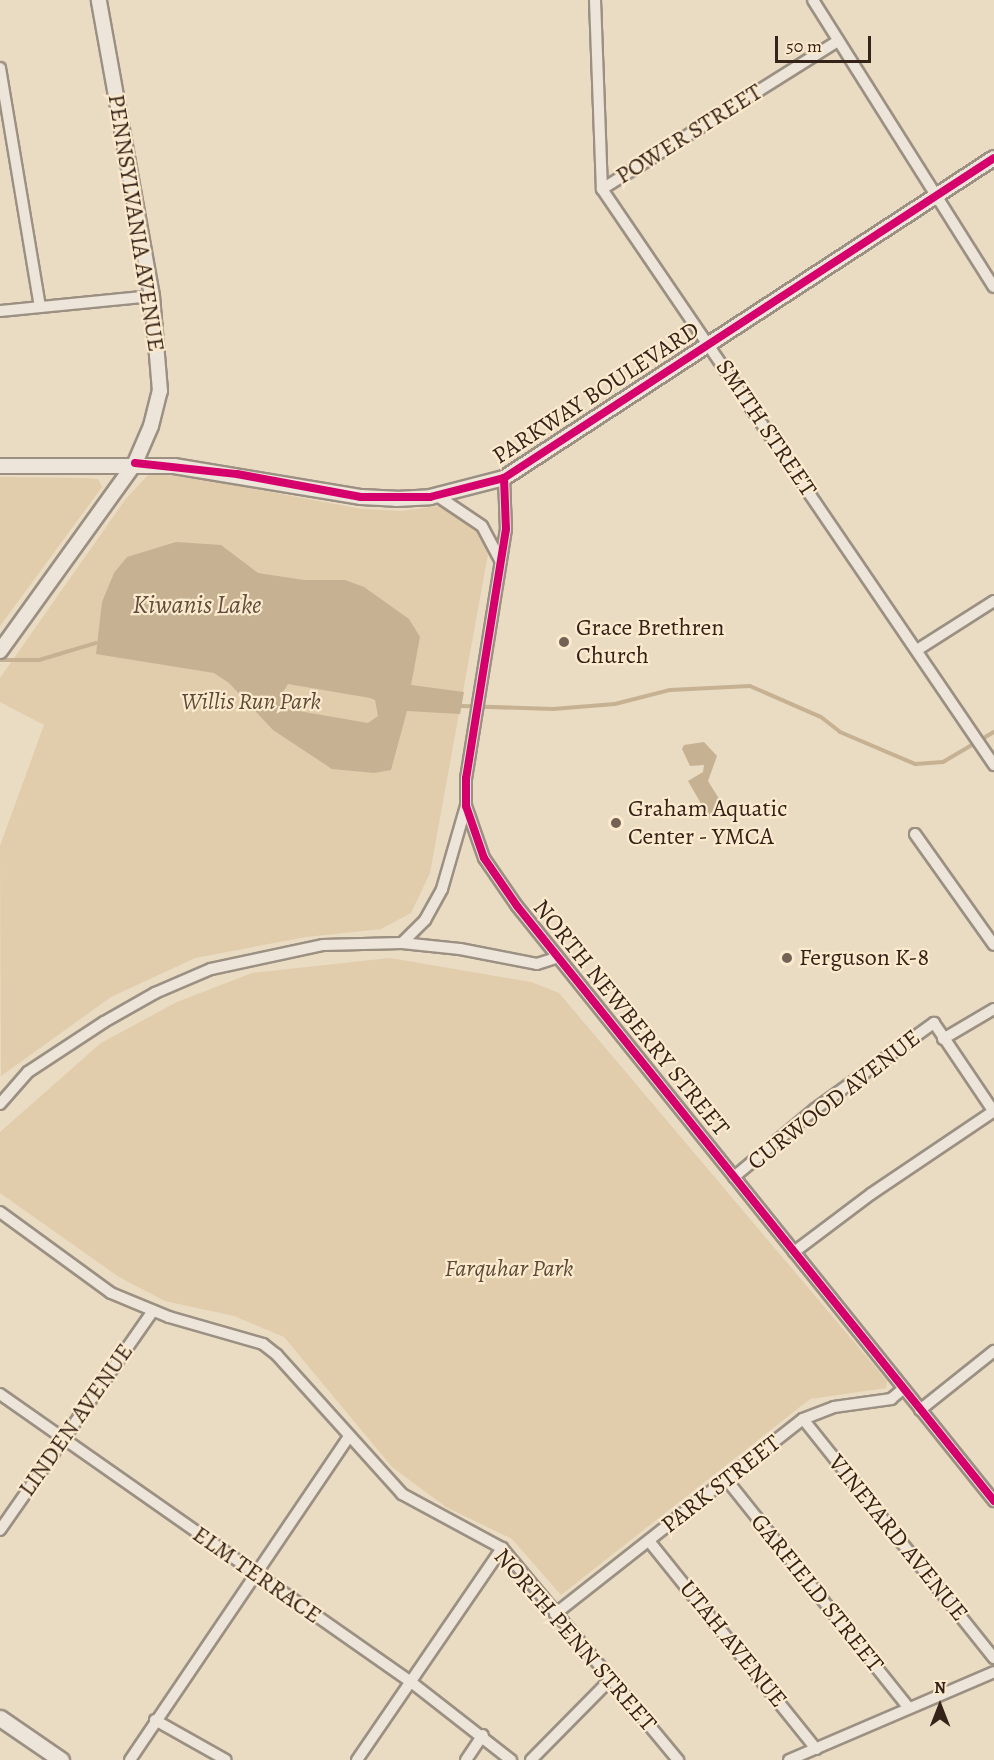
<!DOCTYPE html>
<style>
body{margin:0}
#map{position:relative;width:994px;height:1760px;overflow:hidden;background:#eadbc3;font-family:Alegreya,serif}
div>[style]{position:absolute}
.green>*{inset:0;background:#e1ccac}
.water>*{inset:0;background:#c6b193}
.stream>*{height:4px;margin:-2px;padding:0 2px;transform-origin:2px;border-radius:2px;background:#c6b193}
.roads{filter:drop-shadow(2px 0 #9b9082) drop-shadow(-2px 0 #9b9082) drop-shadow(0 2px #9b9082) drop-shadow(0 -2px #9b9082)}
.minor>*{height:10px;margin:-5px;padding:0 5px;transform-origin:5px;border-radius:5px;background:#ede5d9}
.tertiary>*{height:14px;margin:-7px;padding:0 7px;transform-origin:7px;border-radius:7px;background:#ede5d9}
.secondary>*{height:15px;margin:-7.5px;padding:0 7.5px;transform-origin:7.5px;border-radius:7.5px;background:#ede5d9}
.cycleway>*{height:8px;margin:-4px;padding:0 4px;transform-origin:4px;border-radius:4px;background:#d6006c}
.dots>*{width:16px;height:16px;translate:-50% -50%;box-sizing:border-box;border:3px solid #fceace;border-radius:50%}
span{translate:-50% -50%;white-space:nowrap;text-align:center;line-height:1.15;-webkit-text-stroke:4.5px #fceace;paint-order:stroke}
.street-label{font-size:24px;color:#352319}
.poi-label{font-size:24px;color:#352319}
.left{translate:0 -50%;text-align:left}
.park-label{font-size:24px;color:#5e4a39;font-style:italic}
.water-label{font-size:26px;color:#624e3d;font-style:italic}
.north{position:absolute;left:910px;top:1676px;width:60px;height:60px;-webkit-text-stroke:4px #fceace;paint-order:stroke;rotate:0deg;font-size:16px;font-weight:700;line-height:24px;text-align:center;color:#352319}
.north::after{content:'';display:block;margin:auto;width:21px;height:27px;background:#352319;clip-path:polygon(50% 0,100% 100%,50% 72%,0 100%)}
.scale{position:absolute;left:775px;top:36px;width:96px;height:27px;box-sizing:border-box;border:3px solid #352319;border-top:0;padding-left:8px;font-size:18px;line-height:21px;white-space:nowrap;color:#352319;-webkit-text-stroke:4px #fceace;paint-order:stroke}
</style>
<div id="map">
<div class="green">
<i style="clip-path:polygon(150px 473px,200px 479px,362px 509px,401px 511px,439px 506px,474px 523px,488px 554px,430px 873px,411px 913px,381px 929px,306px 937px,195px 958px,111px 997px,1px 1076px,0 846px,44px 725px,0 702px,0 678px,125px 500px)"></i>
<i style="clip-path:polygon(0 477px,81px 478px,98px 479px,102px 487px,0 626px)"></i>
<i style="clip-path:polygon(390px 958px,531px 982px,559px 993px,887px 1381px,886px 1388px,810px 1399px,561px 1595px,512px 1539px,446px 1507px,392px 1467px,284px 1337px,234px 1316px,165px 1301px,119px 1277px,0 1193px,0 1132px,101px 1043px,177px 1002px,252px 973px)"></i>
</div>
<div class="water">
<i style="clip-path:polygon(evenodd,176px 542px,221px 545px,258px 573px,304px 580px,345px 580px,364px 587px,409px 619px,420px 637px,411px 685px,464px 692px,460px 714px,407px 711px,391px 770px,374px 773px,332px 769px,273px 730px,229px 683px,214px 673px,96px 654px,102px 602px,114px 573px,127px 557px,176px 542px,288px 684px,370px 698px,375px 700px,378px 716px,368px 723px,287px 709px,280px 697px,288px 684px)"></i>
<i style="clip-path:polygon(704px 742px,717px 756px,708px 781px,726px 810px,710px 819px,688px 781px,703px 772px,704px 765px,690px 766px,682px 749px,684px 745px)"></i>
</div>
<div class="stream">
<i style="left:0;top:660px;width:39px"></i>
<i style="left:39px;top:660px;width:59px;rotate:-16.6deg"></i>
<i style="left:461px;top:706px;width:92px;rotate:1.9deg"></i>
<i style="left:553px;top:709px;width:62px;rotate:-4.6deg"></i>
<i style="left:615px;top:704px;width:57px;rotate:-14.3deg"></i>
<i style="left:670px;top:690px;width:80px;rotate:-2.9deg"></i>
<i style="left:750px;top:686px;width:77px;rotate:23.6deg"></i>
<i style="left:821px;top:717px;width:24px;rotate:38deg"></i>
<i style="left:840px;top:732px;width:82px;rotate:23.1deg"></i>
<i style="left:915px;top:764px;width:28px;rotate:-4deg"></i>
<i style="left:943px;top:762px;width:59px;rotate:-30.5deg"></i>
</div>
<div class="roads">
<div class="minor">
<i style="left:595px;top:0;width:189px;rotate:87.9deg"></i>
<i style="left:602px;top:189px;width:697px;rotate:55.76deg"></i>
<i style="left:813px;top:0;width:339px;rotate:57.8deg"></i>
<i style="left:0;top:68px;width:241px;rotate:80.5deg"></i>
<i style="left:602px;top:189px;width:279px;rotate:-32.1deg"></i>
<i style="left:0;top:311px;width:153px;rotate:-5.6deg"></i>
<i style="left:504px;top:478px;width:51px;rotate:87.8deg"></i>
<i style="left:506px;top:529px;width:252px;rotate:99.1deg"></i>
<i style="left:466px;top:778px;width:28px;rotate:90deg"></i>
<i style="left:466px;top:806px;width:55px;rotate:70.9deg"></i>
<i style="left:484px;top:858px;width:58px;rotate:55.5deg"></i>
<i style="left:517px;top:906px;width:763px;rotate:51.28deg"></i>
<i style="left:436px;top:495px;width:55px;rotate:34deg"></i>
<i style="left:482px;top:526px;width:40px;rotate:62deg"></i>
<i style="left:917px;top:650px;width:91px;rotate:-32.5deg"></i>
<i style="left:915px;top:834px;width:136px;rotate:54.6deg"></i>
<i style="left:402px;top:943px;width:33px;rotate:-45deg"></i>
<i style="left:425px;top:920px;width:35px;rotate:-61deg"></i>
<i style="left:442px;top:889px;width:86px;rotate:-73.9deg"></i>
<i style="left:943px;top:1039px;width:59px;rotate:-30.5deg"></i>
<i style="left:0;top:1104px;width:43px;rotate:-48.8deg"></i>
<i style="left:28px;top:1072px;width:91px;rotate:-33.3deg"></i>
<i style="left:104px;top:1022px;width:59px;rotate:-29.6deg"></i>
<i style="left:155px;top:993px;width:61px;rotate:-23.2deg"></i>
<i style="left:211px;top:969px;width:115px;rotate:-12.1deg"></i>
<i style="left:323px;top:945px;width:79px;rotate:-1.5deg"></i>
<i style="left:402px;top:943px;width:58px;rotate:5.9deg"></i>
<i style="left:460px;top:949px;width:78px;rotate:11deg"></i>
<i style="left:537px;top:964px;width:22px;rotate:-18deg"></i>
<i style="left:734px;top:1177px;width:106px;rotate:-40deg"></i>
<i style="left:815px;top:1109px;width:147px;rotate:-35.9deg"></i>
<i style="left:934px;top:1023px;width:107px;rotate:56deg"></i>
<i style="left:0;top:1212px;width:137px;rotate:36.1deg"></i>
<i style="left:111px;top:1293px;width:63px;rotate:22.5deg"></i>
<i style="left:169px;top:1317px;width:98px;rotate:16deg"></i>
<i style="left:263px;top:1344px;width:18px;rotate:38deg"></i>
<i style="left:277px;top:1355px;width:187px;rotate:48deg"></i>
<i style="left:402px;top:1494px;width:114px;rotate:28.4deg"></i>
<i style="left:502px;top:1548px;width:276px;rotate:50.3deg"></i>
<i style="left:794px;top:1252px;width:96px;rotate:-37deg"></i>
<i style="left:871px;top:1194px;width:148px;rotate:-34deg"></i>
<i style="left:0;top:1394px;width:502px;rotate:35.02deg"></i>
<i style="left:411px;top:1682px;width:127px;rotate:38deg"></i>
<i style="left:920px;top:1410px;width:95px;rotate:-38.6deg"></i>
<i style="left:803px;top:1419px;width:306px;rotate:51.4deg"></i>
<i style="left:726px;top:1479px;width:292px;rotate:51.4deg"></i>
<i style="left:0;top:1530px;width:267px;rotate:-55.1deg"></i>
<i style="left:649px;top:1541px;width:267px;rotate:51.2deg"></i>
<i style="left:555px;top:1614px;width:315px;rotate:-38.2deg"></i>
<i style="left:803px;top:1419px;width:33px;rotate:-21deg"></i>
<i style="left:834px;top:1407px;width:58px;rotate:-8deg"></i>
<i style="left:891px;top:1399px;width:16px;rotate:-40deg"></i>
<i style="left:155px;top:1720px;width:81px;rotate:29.4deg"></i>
<i style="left:130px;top:1760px;width:390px;rotate:-55.9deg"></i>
<i style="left:357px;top:1760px;width:257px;rotate:-55.6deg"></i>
<i style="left:466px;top:1760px;width:30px;rotate:-56deg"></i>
<i style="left:531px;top:1760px;width:111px;rotate:-45.4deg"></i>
<i style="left:789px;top:1760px;width:223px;rotate:-23.2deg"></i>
</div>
<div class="tertiary">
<i style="left:0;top:466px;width:174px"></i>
<i style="left:174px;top:466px;width:190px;rotate:9.4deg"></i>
<i style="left:361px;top:497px;width:35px;rotate:3deg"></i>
<i style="left:396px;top:499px;width:34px;rotate:-3deg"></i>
<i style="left:430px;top:497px;width:76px;rotate:-14.4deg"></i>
<i style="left:504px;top:478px;width:585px;rotate:-33.15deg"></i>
<i style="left:0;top:651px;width:231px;rotate:-54.3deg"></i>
<i style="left:135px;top:463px;width:40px;rotate:-66.6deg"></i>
<i style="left:151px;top:426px;width:36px;rotate:-76deg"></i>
<i style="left:160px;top:391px;width:95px;rotate:-94.8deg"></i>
<i style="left:152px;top:296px;width:301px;rotate:-100.2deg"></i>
</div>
<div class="secondary">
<i style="left:0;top:1718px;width:74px;rotate:34.5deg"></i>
</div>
</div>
<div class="cycleway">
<i style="left:135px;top:463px;width:103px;rotate:6.2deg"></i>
<i style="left:237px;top:474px;width:126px;rotate:10.5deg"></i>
<i style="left:361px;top:497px;width:69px"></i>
<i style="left:430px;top:497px;width:76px;rotate:-14.4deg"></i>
<i style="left:504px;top:478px;width:585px;rotate:-33.15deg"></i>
<i style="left:504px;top:478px;width:51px;rotate:87.8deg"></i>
<i style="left:506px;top:529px;width:252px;rotate:99.1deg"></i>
<i style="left:466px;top:778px;width:28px;rotate:90deg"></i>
<i style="left:466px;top:806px;width:55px;rotate:70.9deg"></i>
<i style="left:484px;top:858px;width:58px;rotate:55.5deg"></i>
<i style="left:517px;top:906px;width:763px;rotate:51.28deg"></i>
</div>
<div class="dots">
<i style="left:564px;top:642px;background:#746354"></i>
<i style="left:616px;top:823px;background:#746354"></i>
<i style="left:787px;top:958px;background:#746354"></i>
</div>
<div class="street-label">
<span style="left:689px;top:134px;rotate:-32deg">POWER STREET</span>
<span style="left:136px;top:223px;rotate:81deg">PENNSYLVANIA AVENUE</span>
<span style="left:596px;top:393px;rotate:-33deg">PARKWAY BOULEVARD</span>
<span style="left:766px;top:428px;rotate:56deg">SMITH STREET</span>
<span style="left:631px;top:1018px;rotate:51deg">NORTH NEWBERRY STREET</span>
<span style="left:834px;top:1100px;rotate:-38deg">CURWOOD AVENUE</span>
<span style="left:76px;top:1420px;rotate:-55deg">LINDEN AVENUE</span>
<span style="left:721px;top:1484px;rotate:-38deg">PARK STREET</span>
<span style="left:898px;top:1538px;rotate:51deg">VINEYARD AVENUE</span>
<span style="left:257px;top:1575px;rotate:35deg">ELM TERRACE</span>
<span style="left:817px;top:1593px;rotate:51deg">GARFIELD STREET</span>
<span style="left:575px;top:1640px;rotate:49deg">NORTH PENN STREET</span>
<span style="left:733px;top:1644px;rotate:51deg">UTAH AVENUE</span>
</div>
<div class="poi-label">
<span class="left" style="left:576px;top:642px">Grace Brethren<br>Church</span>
<span class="left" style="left:628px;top:823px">Graham Aquatic<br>Center - YMCA</span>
<span class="left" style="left:799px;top:958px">Ferguson K-8</span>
</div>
<div class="park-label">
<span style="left:251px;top:702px">Willis Run Park</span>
<span style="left:509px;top:1269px">Farquhar Park</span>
</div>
<div class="water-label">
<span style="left:197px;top:605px">Kiwanis Lake</span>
</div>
<div class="north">N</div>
<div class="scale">50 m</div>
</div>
